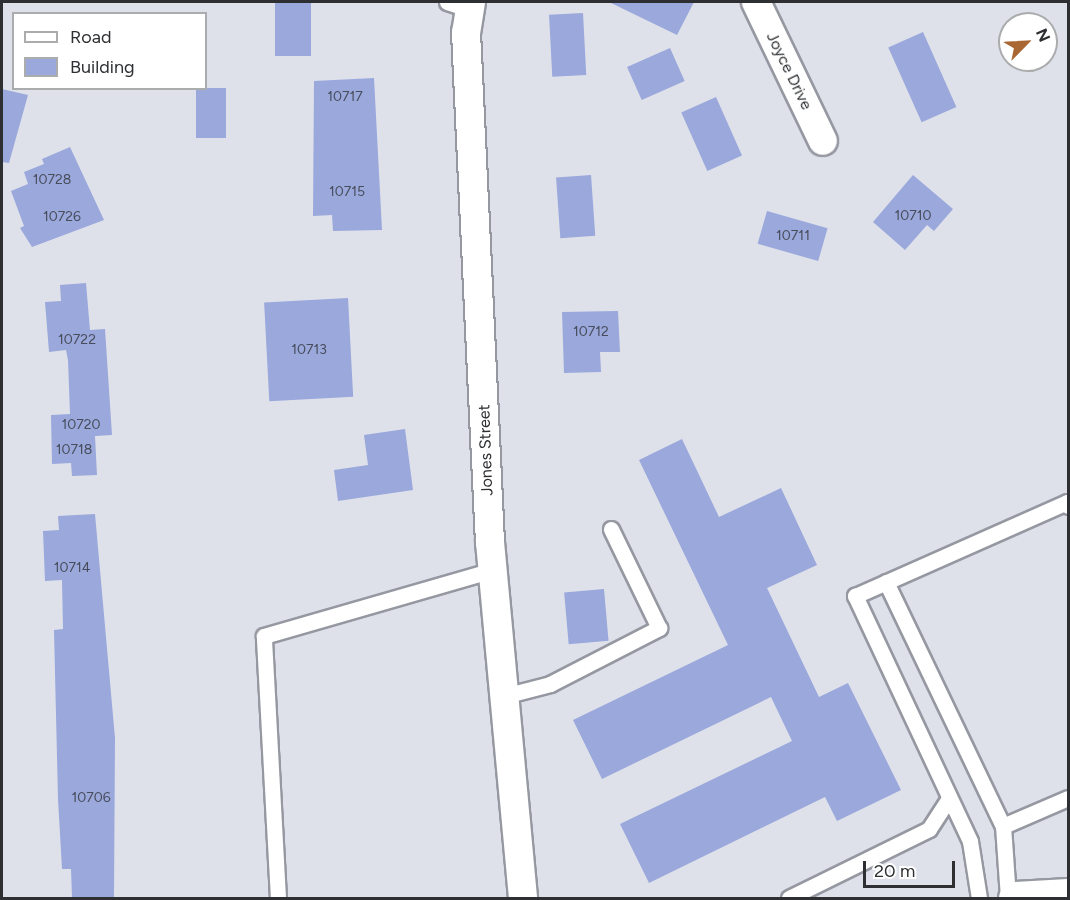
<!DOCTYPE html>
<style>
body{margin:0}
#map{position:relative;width:1070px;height:900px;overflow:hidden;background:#dee1ea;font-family:Figtree,sans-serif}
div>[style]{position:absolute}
.building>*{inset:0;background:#9aa8dc;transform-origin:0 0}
.roads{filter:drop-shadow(2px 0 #9598a1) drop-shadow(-2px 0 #9598a1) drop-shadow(0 2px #9598a1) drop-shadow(0 -2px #9598a1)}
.service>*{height:15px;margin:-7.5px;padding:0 7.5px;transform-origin:7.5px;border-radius:7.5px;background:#fff}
.minor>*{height:28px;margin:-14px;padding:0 14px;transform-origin:14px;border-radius:14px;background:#fff}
.tertiary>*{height:33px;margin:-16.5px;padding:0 16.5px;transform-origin:16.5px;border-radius:16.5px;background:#fff}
span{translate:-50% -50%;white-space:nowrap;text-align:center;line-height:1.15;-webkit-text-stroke:5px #fff;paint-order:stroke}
.number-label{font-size:14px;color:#484d5c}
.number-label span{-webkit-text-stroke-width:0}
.street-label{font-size:16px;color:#2d2f32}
.frame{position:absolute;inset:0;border:3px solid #2d2f32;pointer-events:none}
.legend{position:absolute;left:12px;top:12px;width:195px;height:78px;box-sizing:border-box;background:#fff;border:2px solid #abacad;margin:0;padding:8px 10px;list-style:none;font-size:18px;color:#2d2f32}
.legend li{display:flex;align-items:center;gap:12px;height:30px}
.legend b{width:30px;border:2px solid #abacad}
.north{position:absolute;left:998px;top:12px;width:60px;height:60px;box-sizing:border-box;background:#fff;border:2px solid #abacad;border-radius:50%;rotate:66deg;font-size:16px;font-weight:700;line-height:24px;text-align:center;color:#2d2f32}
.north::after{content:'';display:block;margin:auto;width:21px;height:27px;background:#a96734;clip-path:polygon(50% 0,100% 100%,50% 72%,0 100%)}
.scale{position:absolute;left:863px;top:861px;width:92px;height:27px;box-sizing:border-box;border:3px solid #2d2f32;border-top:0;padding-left:8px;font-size:18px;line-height:21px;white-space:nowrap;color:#2d2f32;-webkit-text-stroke:4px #fff;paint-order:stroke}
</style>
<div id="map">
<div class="building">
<i style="left:275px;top:2px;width:36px;height:54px"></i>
<i style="clip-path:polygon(609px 2px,694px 2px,677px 35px)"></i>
<i style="left:583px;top:13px;width:62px;height:34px;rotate:87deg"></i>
<i style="left:923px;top:32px;width:82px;height:38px;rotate:66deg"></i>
<i style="left:670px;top:48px;width:36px;height:47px;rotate:66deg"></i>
<i style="clip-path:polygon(374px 78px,382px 230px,333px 231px,332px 215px,313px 216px,314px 81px)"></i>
<i style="left:196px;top:88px;width:30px;height:50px"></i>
<i style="clip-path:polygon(2px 89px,28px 95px,9px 163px,2px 162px)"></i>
<i style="left:716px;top:97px;width:64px;height:38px;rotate:66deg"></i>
<i style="clip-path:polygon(70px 147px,104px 220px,32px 247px,20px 228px,24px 226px,11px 191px,28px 184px,24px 172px,44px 164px,42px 159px)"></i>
<i style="left:591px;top:175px;width:61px;height:35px;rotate:86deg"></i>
<i style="clip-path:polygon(913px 175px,953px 209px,934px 231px,927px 225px,905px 250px,873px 222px)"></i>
<i style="left:767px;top:211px;width:63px;height:34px;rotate:16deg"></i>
<i style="clip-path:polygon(86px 283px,90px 330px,105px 329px,112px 435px,95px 436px,97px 475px,72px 476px,71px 463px,52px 464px,51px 415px,70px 414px,68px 360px,66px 350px,49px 352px,45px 302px,61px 301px,60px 285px)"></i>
<i style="left:348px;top:298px;width:99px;height:84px;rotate:87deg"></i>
<i style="clip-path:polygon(618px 311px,620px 352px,600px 352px,601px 372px,564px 373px,562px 312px)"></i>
<i style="clip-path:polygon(405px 429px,413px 490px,338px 501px,334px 470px,368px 465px,364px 435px)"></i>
<i style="clip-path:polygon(682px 439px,719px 517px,781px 488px,817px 565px,767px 588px,819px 697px,848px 683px,901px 790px,837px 821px,825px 797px,649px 883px,620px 824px,792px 741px,771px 697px,602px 779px,573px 720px,728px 645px,639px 460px)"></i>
<i style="clip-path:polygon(95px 514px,115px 738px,114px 898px,72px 898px,71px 869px,62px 869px,58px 799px,54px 630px,63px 629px,62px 580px,45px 581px,43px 531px,59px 530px,58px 516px)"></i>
<i style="left:604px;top:589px;width:52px;height:40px;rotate:85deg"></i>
</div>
<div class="roads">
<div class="service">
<i style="left:447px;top:2px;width:22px;rotate:18deg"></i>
<i style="left:886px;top:582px;width:271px;rotate:64.4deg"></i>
<i style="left:1003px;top:826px;width:72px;rotate:86deg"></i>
<i style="left:504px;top:696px;width:48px;rotate:-14.6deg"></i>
<i style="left:550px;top:684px;width:123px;rotate:-27.2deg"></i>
<i style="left:659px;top:628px;width:110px;rotate:-115.9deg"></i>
<i style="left:1003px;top:826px;width:71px;rotate:-23.3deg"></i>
<i style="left:278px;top:898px;width:262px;rotate:-93.1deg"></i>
<i style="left:264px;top:636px;width:237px;rotate:-16.1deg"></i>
<i style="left:789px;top:898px;width:156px;rotate:-26.2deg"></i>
<i style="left:929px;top:829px;width:37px;rotate:-57deg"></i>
<i style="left:979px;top:898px;width:58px;rotate:-99deg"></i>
<i style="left:970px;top:841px;width:271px;rotate:-115.1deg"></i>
<i style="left:855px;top:596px;width:232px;rotate:-23.9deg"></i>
<i style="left:1067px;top:502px;width:4px;rotate:76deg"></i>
</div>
<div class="minor">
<i style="left:471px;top:2px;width:30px;rotate:99deg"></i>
<i style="left:466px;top:32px;width:511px;rotate:87.31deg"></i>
<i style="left:490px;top:542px;width:358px;rotate:84.7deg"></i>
<i style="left:756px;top:2px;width:154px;rotate:64.3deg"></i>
</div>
<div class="tertiary">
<i style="left:1015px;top:898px;width:53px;rotate:-3.2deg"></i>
</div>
</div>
<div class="number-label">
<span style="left:345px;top:97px">10717</span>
<span style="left:52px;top:180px">10728</span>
<span style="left:347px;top:192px">10715</span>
<span style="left:913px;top:216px">10710</span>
<span style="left:62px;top:217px">10726</span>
<span style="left:793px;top:236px">10711</span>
<span style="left:591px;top:332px">10712</span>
<span style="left:77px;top:340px">10722</span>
<span style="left:309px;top:350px">10713</span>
<span style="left:81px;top:425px">10720</span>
<span style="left:74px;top:450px">10718</span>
<span style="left:72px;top:568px">10714</span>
<span style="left:91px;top:798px">10706</span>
</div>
<div class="street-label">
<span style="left:789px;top:71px;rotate:64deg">Joyce Drive</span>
<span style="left:486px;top:450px;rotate:-92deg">Jones Street</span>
</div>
<div class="frame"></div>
<ul class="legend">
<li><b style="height:8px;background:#fff"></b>Road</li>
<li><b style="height:16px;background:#9aa8dc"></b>Building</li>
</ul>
<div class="north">N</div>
<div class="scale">20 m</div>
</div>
